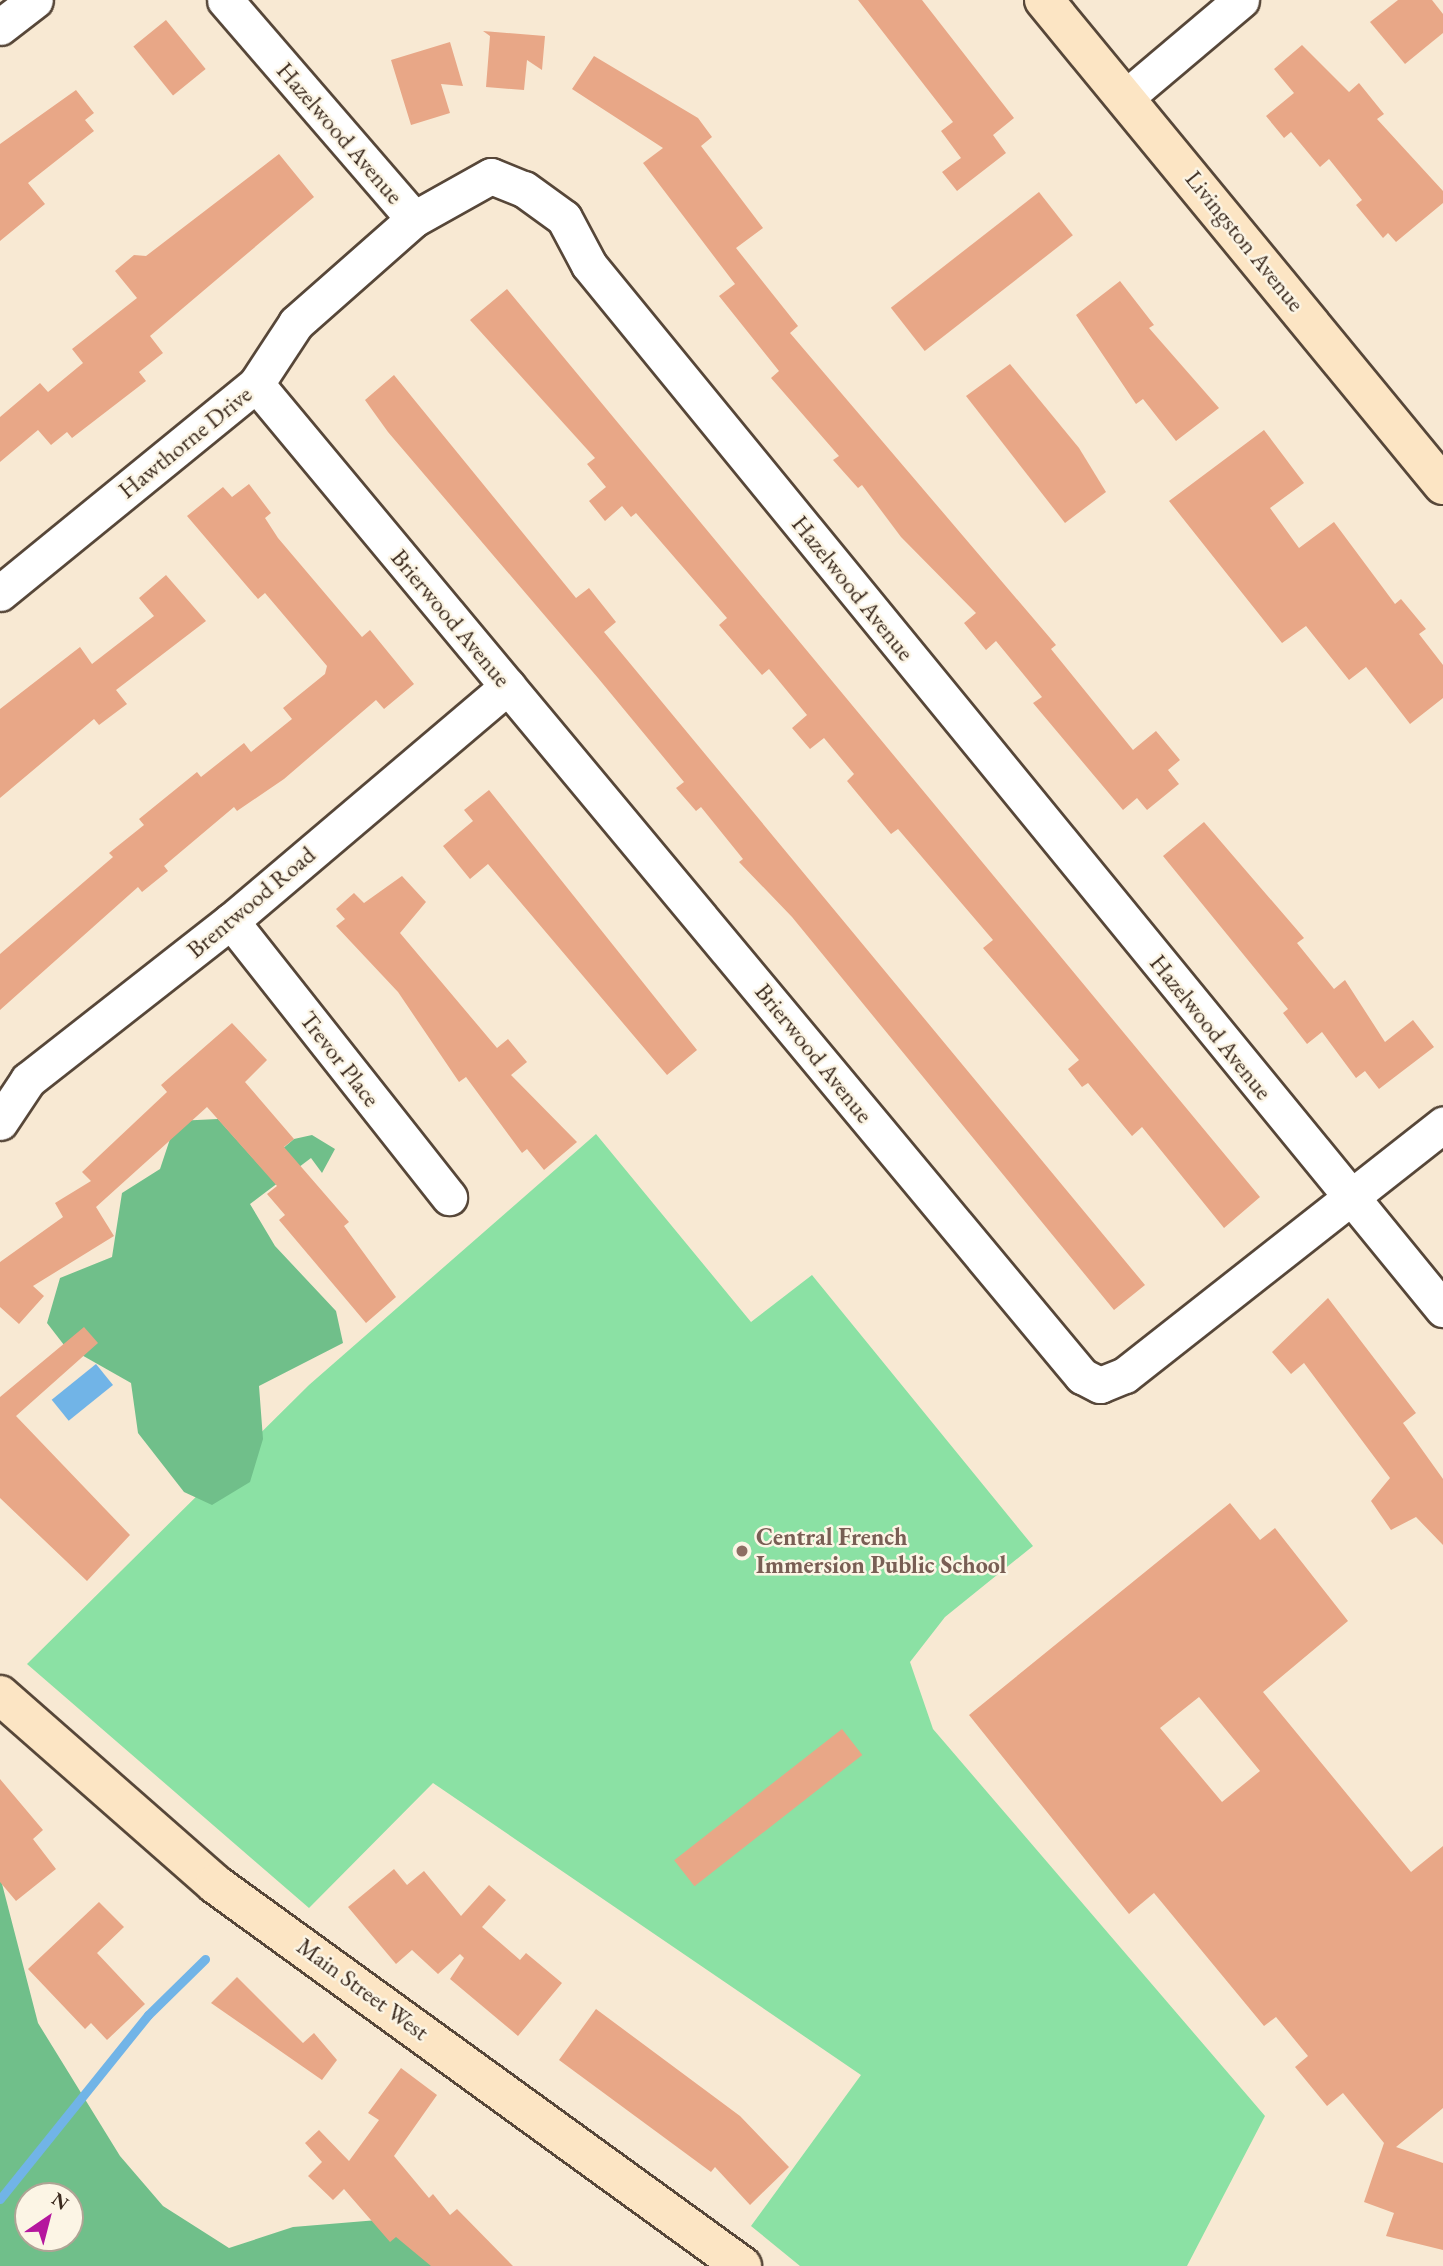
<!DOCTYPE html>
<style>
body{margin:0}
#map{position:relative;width:1443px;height:2266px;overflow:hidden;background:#f8e9d3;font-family:"EB Garamond",serif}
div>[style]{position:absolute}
.green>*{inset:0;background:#8be1a4}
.forest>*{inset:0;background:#70bf8a}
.water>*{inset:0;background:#71b4e7;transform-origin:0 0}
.stream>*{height:9px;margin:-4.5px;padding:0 4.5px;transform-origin:4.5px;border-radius:4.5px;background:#71b4e7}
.building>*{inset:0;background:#e8a787;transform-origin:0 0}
.roads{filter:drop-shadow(2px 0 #574739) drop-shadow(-2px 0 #574739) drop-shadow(0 2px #574739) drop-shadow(0 -2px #574739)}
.street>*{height:35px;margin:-17.5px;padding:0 17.5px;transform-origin:17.5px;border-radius:17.5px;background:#fff}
.secondary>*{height:38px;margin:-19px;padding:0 19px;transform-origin:19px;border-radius:19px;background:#fce5c4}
.dots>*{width:19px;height:19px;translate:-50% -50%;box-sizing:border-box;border:4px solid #fcf5e5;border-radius:50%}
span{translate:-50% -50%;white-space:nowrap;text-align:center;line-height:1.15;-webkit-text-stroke:5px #fcf5e5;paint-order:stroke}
.street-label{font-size:24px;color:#3b2a1e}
.education-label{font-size:24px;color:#785e54;font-weight:700}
.left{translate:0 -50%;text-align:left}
.north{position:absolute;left:14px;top:2182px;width:70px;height:70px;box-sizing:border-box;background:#fcf5e5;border:2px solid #afa495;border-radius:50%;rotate:35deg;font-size:19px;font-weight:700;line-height:28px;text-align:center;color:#3b2a1e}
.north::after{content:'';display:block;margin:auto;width:24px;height:32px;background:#b5179e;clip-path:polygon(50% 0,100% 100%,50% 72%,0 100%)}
</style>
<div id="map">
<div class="green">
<i style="clip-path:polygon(596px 1134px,751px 1322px,812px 1275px,1033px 1546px,945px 1617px,910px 1662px,933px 1729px,1265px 2116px,1187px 2266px,800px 2266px,751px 2226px,861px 2075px,433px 1783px,309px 1908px,27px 1664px,309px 1385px)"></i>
</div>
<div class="forest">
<i style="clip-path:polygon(218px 1119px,261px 1167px,294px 1139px,312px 1135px,335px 1149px,322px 1173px,311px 1158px,250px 1204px,275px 1246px,336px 1311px,343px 1343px,259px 1386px,263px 1439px,250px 1482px,212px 1505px,184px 1492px,138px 1433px,131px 1383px,64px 1345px,47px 1323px,60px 1278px,112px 1257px,122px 1193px,160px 1169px,176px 1121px)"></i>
<i style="clip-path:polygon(evenodd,0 1876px,38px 2023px,120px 2156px,163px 2206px,229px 2248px,293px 2227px,390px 2219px,454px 2266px,0 2266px,0 1876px,28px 2196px,70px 2196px,70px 2238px,28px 2238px,28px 2196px)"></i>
</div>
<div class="water">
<i style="left:96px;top:1364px;width:27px;height:57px;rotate:51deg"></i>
</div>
<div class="stream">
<i style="left:0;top:2199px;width:236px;rotate:-51.2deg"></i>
<i style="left:148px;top:2015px;width:80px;rotate:-44.5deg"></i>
</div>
<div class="building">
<i style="clip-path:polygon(858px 0,922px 0,1014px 118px,993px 135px,1006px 153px,957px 191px,942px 172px,961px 158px,941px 131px,953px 122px)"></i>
<i style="clip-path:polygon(1398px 0,1432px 0,1443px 14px,1443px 33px,1405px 64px,1370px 22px)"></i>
<i style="left:166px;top:20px;width:63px;height:42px;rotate:51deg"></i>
<i style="clip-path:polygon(483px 31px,545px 36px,542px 70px,527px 60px,524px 90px,486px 87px,490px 36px)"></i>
<i style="clip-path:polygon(450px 42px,463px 86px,441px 84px,450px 113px,411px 125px,391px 60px)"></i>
<i style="clip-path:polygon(1302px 45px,1349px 92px,1359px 83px,1384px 114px,1377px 119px,1443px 191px,1443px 203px,1396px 242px,1388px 233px,1383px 238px,1356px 205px,1362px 200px,1329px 159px,1320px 167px,1291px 132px,1284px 138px,1266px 116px,1294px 93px,1274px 69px)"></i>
<i style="clip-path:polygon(594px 56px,698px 118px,712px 137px,701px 146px,763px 228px,736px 248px,798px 326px,790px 333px,1056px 645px,1051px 649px,1133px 750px,1156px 731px,1180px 760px,1168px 770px,1179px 784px,1147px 810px,1137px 798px,1123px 810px,1033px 703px,1042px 697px,996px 641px,986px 650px,964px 623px,976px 613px,901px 537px,862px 485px,858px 488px,833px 460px,839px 456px,771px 378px,779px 371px,719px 296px,735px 284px,643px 163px,663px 148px,572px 89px)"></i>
<i style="clip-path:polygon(76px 90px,94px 113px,85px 120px,94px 131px,28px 183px,45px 204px,0 241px,0 144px)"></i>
<i style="clip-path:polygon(279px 154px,314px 197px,150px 336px,163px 353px,139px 372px,146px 381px,72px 438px,67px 432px,51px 445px,38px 430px,0 462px,0 417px,40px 383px,48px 392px,83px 363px,72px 349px,137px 298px,115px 271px,134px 255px,146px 256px)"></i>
<i style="left:1039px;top:192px;width:55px;height:188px;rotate:52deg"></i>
<i style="clip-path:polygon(1120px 281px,1154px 325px,1149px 328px,1219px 408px,1176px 441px,1143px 399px,1136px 404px,1076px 315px)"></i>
<i style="clip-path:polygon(507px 289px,1260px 1197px,1224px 1228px,1142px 1127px,1132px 1136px,1088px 1083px,1082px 1087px,1068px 1069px,1079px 1060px,983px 948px,993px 940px,898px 829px,891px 834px,847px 781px,854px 774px,824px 738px,810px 749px,792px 728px,807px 715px,769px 669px,762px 675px,719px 625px,727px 618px,636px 513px,631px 517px,622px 506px,605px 521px,589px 501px,606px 487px,587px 464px,595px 458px,470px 320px)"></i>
<i style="clip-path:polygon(1010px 364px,1079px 448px,1106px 492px,1065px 523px,966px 396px)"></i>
<i style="clip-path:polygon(394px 375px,576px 598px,589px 588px,616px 622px,604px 632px,1145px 1285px,1114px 1310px,792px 917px,739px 862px,743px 859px,701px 807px,696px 811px,676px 788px,684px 782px,598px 678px,388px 432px,365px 400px)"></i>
<i style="clip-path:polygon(1264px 430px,1304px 483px,1270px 508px,1299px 548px,1334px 522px,1395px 604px,1401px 599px,1426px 629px,1419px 634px,1443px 665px,1443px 698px,1410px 724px,1366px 667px,1349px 680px,1306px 626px,1282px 643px,1169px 501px)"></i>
<i style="clip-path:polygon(249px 484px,271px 513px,265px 518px,278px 538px,362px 637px,370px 630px,414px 684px,384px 709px,376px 700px,284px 779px,237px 811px,234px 807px,164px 866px,168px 871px,142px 892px,138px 887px,0 1010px,0 954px,113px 857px,109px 853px,144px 825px,139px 819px,197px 772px,201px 777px,244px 743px,251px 752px,292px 719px,283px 708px,325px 674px,327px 666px,265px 593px,258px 599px,187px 516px,223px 487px,232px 497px)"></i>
<i style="clip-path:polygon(166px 575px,206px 621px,116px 690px,127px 704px,99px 725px,94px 719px,0 798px,0 709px,80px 647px,92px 664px,154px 616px,139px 598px)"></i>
<i style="clip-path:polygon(489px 790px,697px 1050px,667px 1075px,488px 864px,470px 879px,443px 846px,473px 821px,464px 810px)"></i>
<i style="clip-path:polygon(1204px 822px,1304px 938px,1297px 943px,1334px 989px,1345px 980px,1385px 1042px,1413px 1020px,1434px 1047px,1379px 1089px,1365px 1071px,1356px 1078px,1322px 1032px,1307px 1044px,1283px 1013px,1288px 1009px,1163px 856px)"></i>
<i style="clip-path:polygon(402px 876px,426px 902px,400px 933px,497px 1048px,508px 1039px,527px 1062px,511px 1075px,577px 1142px,544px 1170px,527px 1149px,522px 1153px,466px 1077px,459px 1082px,398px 992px,336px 926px,345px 919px,336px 909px,354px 893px,364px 903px)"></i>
<i style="clip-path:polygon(232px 1023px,267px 1060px,245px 1082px,294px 1139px,284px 1147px,349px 1222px,344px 1226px,396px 1297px,366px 1323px,279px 1220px,285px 1215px,267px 1194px,277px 1186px,207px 1107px,96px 1207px,114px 1236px,33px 1286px,44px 1296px,19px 1324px,0 1307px,0 1262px,63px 1217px,55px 1203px,91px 1181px,82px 1172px,167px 1092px,161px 1085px)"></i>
<i style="clip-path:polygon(1328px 1298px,1416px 1413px,1403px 1423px,1443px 1479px,1443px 1545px,1416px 1517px,1391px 1530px,1371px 1501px,1390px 1478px,1304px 1363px,1291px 1374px,1272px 1352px)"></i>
<i style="clip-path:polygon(84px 1327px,98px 1343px,16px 1416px,130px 1535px,87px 1581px,0 1498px,0 1397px)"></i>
<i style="clip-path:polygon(evenodd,1230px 1503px,1260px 1540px,1275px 1528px,1348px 1621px,1263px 1692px,1411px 1872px,1443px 1846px,1443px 2108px,1396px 2147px,1443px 2163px,1443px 2250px,1386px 2236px,1394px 2213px,1364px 2202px,1384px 2143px,1343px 2093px,1327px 2106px,1295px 2067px,1308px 2056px,1276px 2017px,1264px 2026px,1154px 1893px,1129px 1914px,969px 1715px,1230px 1503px,1199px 1697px,1260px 1771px,1222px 1802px,1160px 1728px,1199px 1697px)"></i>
<i style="left:842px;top:1729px;width:33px;height:213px;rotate:52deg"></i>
<i style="clip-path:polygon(0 1779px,43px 1830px,33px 1839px,56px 1869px,16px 1901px,0 1882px)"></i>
<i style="clip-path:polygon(394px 1869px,407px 1885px,424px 1871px,461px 1916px,489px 1885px,506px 1900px,482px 1927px,520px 1960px,526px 1953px,562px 1983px,518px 2036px,450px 1979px,464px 1958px,460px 1954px,438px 1974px,412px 1950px,396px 1964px,348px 1907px)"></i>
<i style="clip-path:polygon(99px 1902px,124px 1927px,97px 1953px,145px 2004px,107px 2040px,91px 2023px,85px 2029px,28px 1969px)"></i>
<i style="clip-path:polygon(237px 1977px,303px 2043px,314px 2033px,337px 2060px,322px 2080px,211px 2003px)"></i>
<i style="clip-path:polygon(596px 2009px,740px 2116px,789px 2167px,750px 2205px,715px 2167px,711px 2172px,559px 2060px)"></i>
<i style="clip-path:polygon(401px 2068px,437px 2095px,394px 2156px,429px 2198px,433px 2194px,450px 2215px,457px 2209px,513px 2266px,431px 2266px,396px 2237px,390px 2242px,344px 2189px,333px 2200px,308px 2176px,322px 2162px,305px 2143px,319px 2130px,349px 2161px,379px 2120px,368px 2113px)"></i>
</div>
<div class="roads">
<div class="street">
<i style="left:225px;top:0;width:289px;rotate:49.2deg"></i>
<i style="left:0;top:27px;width:44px;rotate:-37.6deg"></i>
<i style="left:1125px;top:98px;width:152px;rotate:-40.2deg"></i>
<i style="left:256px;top:384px;width:1291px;rotate:50.22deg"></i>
<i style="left:1082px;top:1376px;width:20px;rotate:27deg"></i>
<i style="left:1100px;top:1385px;width:27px;rotate:-22deg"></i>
<i style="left:1125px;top:1375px;width:405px;rotate:-38.2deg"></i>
<i style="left:0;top:593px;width:330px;rotate:-39.2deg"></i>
<i style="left:256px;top:384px;width:73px;rotate:-56.7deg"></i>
<i style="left:296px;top:323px;width:157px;rotate:-41.4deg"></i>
<i style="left:414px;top:219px;width:88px;rotate:-29.2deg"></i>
<i style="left:491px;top:176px;width:35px;rotate:22deg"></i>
<i style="left:524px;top:189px;width:49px;rotate:35.9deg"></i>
<i style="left:564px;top:218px;width:53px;rotate:62deg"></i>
<i style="left:589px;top:265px;width:1349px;rotate:50.72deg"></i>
<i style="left:231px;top:921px;width:352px;rotate:51.7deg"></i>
<i style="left:0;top:1122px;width:50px;rotate:-56.3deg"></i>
<i style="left:28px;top:1080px;width:258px;rotate:-38.1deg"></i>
<i style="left:231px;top:921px;width:363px;rotate:-40.3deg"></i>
</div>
<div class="secondary">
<i style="left:1044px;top:0;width:628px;rotate:50.56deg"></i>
<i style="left:0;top:1695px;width:286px;rotate:41.3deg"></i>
<i style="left:215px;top:1884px;width:651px;rotate:35.94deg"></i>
</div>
</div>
<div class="dots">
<i style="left:742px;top:1551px;background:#8d6e63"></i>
</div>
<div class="street-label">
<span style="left:340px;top:133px;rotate:49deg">Hazelwood Avenue</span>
<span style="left:1245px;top:241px;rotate:51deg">Livingston Avenue</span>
<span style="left:185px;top:442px;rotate:-39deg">Hawthorne Drive</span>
<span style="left:853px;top:588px;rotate:51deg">Hazelwood Avenue</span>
<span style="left:451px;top:618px;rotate:50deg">Brierwood Avenue</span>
<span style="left:251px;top:902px;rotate:-40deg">Brentwood Road</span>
<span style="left:1211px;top:1027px;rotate:51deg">Hazelwood Avenue</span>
<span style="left:814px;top:1053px;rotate:51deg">Brierwood Avenue</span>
<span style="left:340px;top:1059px;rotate:52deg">Trevor Place</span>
<span style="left:363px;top:1989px;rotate:36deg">Main Street West</span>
</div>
<div class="education-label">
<span class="left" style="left:756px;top:1551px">Central French<br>Immersion Public School</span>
</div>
<div class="north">N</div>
</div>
